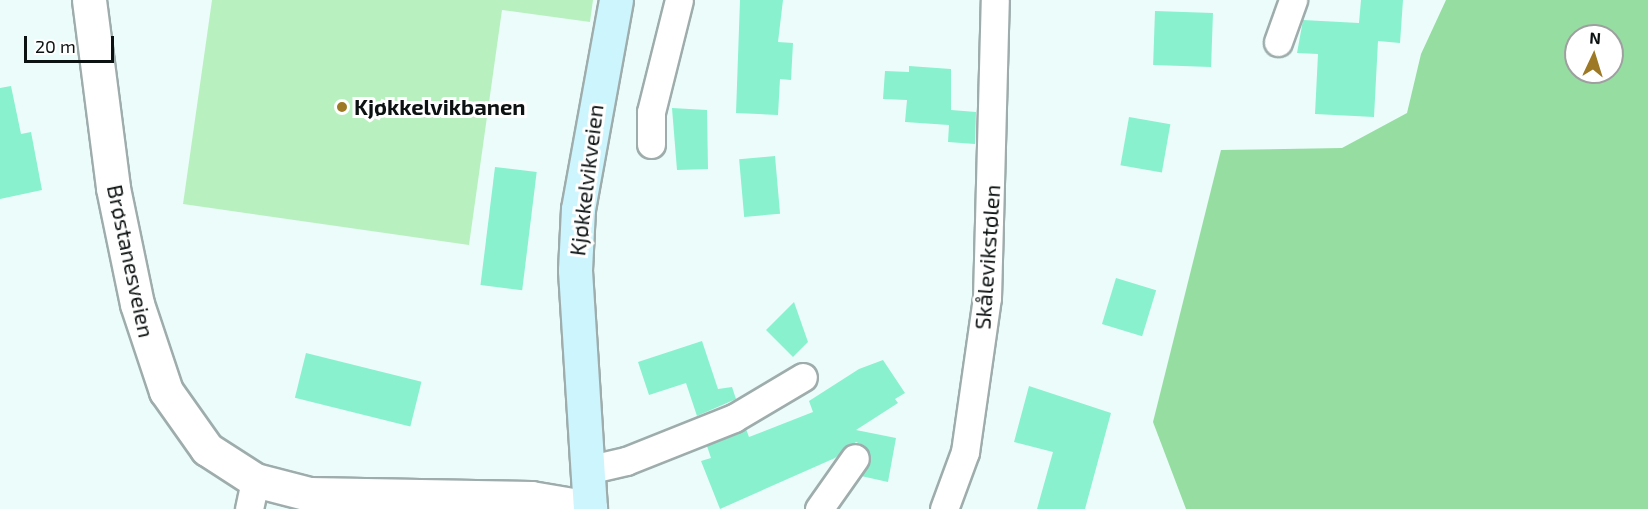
<!DOCTYPE html>
<meta charset="utf-8">
<style>
body{margin:0}
#map{position:relative;width:1648px;height:509px;overflow:hidden;background:#ecfcfb;font-family:"Exo 2",sans-serif}
div>[style]{position:absolute}
.green>*{inset:0;background:#b9f0c0}
.forest>*{inset:0;background:#96dda1}
.building>*{inset:0;background:#89f1ce;transform-origin:0 0}
.roads{filter:drop-shadow(2px 0 #9eadac) drop-shadow(-2px 0 #9eadac) drop-shadow(0 2px #9eadac) drop-shadow(0 -2px #9eadac)}
.minor>*{height:27px;margin:-13.5px;padding:0 13.5px;transform-origin:13.5px;border-radius:13.5px;background:#fff}
.tertiary>*{height:33px;margin:-16.5px;padding:0 16.5px;transform-origin:16.5px;border-radius:16.5px;background:#fff}
.secondary>*{height:33px;margin:-16.5px;padding:0 16.5px;transform-origin:16.5px;border-radius:16.5px;background:#cdf5fe}
.dots>*{width:16px;height:16px;translate:-50% -50%;box-sizing:border-box;border:3px solid #fff;border-radius:50%}
span{translate:-50% -50%;white-space:nowrap;text-align:center;line-height:1.15;-webkit-text-stroke:6px #fff;paint-order:stroke}
.poi-label{font-size:22px;color:#0c1111;font-weight:700}
.left{translate:0 -50%;text-align:left}
.street-label{font-size:22px;color:#0c1111}
.north{position:absolute;left:1564px;top:24px;width:60px;height:60px;box-sizing:border-box;background:#fff;border:2px solid #9ea0a0;border-radius:50%;rotate:4deg;font-size:16px;font-weight:700;line-height:24px;text-align:center;color:#0c1111}
.north::after{content:'';display:block;margin:auto;width:21px;height:27px;background:#9e7925;clip-path:polygon(50% 0,100% 100%,50% 72%,0 100%)}
.scale{position:absolute;left:24px;top:36px;width:90px;height:27px;box-sizing:border-box;border:3px solid #0c1111;border-top:0;padding-left:8px;font-size:18px;line-height:21px;white-space:nowrap;color:#0c1111;-webkit-text-stroke:4px #fff;paint-order:stroke}
</style>
<div id="map">
<div class="green">
<i style="clip-path:polygon(212px 0,593px 0,590px 22px,502px 10px,469px 245px,183px 204px)"></i>
</div>
<div class="forest">
<i style="clip-path:polygon(evenodd,1446px 0,1648px 0,1648px 509px,1186px 509px,1153px 422px,1221px 150px,1342px 148px,1407px 113px,1421px 54px,1446px 0,1576px 36px,1612px 36px,1612px 72px,1576px 72px,1576px 36px)"></i>
</div>
<div class="building">
<i style="clip-path:polygon(740px 0,783px 0,778px 42px,793px 43px,791px 80px,780px 79px,778px 115px,736px 113px)"></i>
<i style="clip-path:polygon(1361px 0,1403px 0,1400px 43px,1378px 41px,1374px 117px,1315px 114px,1318px 54px,1297px 53px,1303px 20px,1359px 23px)"></i>
<i style="left:1155px;top:11px;width:58px;height:54px;rotate:2deg"></i>
<i style="clip-path:polygon(909px 66px,951px 69px,951px 110px,976px 112px,975px 144px,948px 142px,949px 125px,905px 122px,907px 100px,883px 99px,885px 71px,909px 72px)"></i>
<i style="clip-path:polygon(11px 86px,21px 134px,31px 132px,42px 190px,0 199px,0 88px)"></i>
<i style="clip-path:polygon(672px 108px,707px 110px,708px 169px,677px 170px)"></i>
<i style="left:1129px;top:117px;width:42px;height:49px;rotate:10deg"></i>
<i style="left:775px;top:156px;width:58px;height:36px;rotate:85deg"></i>
<i style="left:495px;top:167px;width:42px;height:119px;rotate:7deg"></i>
<i style="left:1116px;top:278px;width:42px;height:48px;rotate:17deg"></i>
<i style="clip-path:polygon(794px 302px,808px 342px,793px 357px,766px 330px)"></i>
<i style="clip-path:polygon(702px 341px,718px 389px,732px 387px,736px 399px,697px 416px,686px 383px,649px 395px,638px 362px)"></i>
<i style="left:306px;top:353px;width:119px;height:46px;rotate:14deg"></i>
<i style="clip-path:polygon(883px 360px,905px 393px,895px 399px,898px 403px,856px 430px,896px 438px,888px 482px,861px 476px,871px 459px,865px 446px,856px 442px,835px 458px,720px 509px,701px 461px,711px 458px,707px 446px,746px 429px,749px 437px,813px 412px,809px 401px,859px 369px)"></i>
<i style="clip-path:polygon(1029px 386px,1111px 413px,1085px 509px,1037px 509px,1053px 452px,1014px 442px)"></i>
</div>
<div class="roads">
<div class="minor">
<i style="left:1278px;top:42px;width:45px;rotate:-70.3deg"></i>
<i style="left:651px;top:144px;width:32px;rotate:-90deg"></i>
<i style="left:651px;top:112px;width:115px;rotate:-76deg"></i>
<i style="left:587px;top:470px;width:40px;rotate:-13deg"></i>
<i style="left:626px;top:461px;width:116px;rotate:-21.7deg"></i>
<i style="left:734px;top:418px;width:80px;rotate:-30.7deg"></i>
<i style="left:249px;top:509px;width:30px;rotate:-78deg"></i>
<i style="left:819px;top:509px;width:62px;rotate:-54.8deg"></i>
<i style="left:944px;top:509px;width:61px;rotate:-69.8deg"></i>
<i style="left:965px;top:452px;width:156px;rotate:-81.9deg"></i>
<i style="left:987px;top:298px;width:298px;rotate:-88.5deg"></i>
</div>
<div class="tertiary">
<i style="left:89px;top:0;width:190px;rotate:82.7deg"></i>
<i style="left:113px;top:188px;width:118px;rotate:78.3deg"></i>
<i style="left:137px;top:304px;width:92px;rotate:71.6deg"></i>
<i style="left:166px;top:391px;width:71px;rotate:54.7deg"></i>
<i style="left:207px;top:449px;width:57px;rotate:32.9deg"></i>
<i style="left:255px;top:480px;width:56px;rotate:14.5deg"></i>
<i style="left:309px;top:494px;width:222px;rotate:1deg"></i>
<i style="left:531px;top:498px;width:60px;rotate:9.6deg"></i>
</div>
<div class="secondary">
<i style="left:590px;top:509px;width:239px;rotate:-93.6deg"></i>
<i style="left:575px;top:270px;width:61px;rotate:-87.2deg"></i>
<i style="left:578px;top:209px;width:212px;rotate:-79.7deg"></i>
</div>
</div>
<div class="dots">
<i style="left:342px;top:107px;background:#9e7925"></i>
</div>
<div class="poi-label">
<span class="left" style="left:354px;top:107px">Kjøkkelvikbanen</span>
</div>
<div class="street-label">
<span style="left:586px;top:180px;rotate:-83deg">Kjøkkelvikveien</span>
<span style="left:987px;top:257px;rotate:-86deg">Skålevikstølen</span>
<span style="left:131px;top:261px;rotate:78deg">Brøstanesveien</span>
</div>
<div class="north">N</div>
<div class="scale">20 m</div>
</div>
